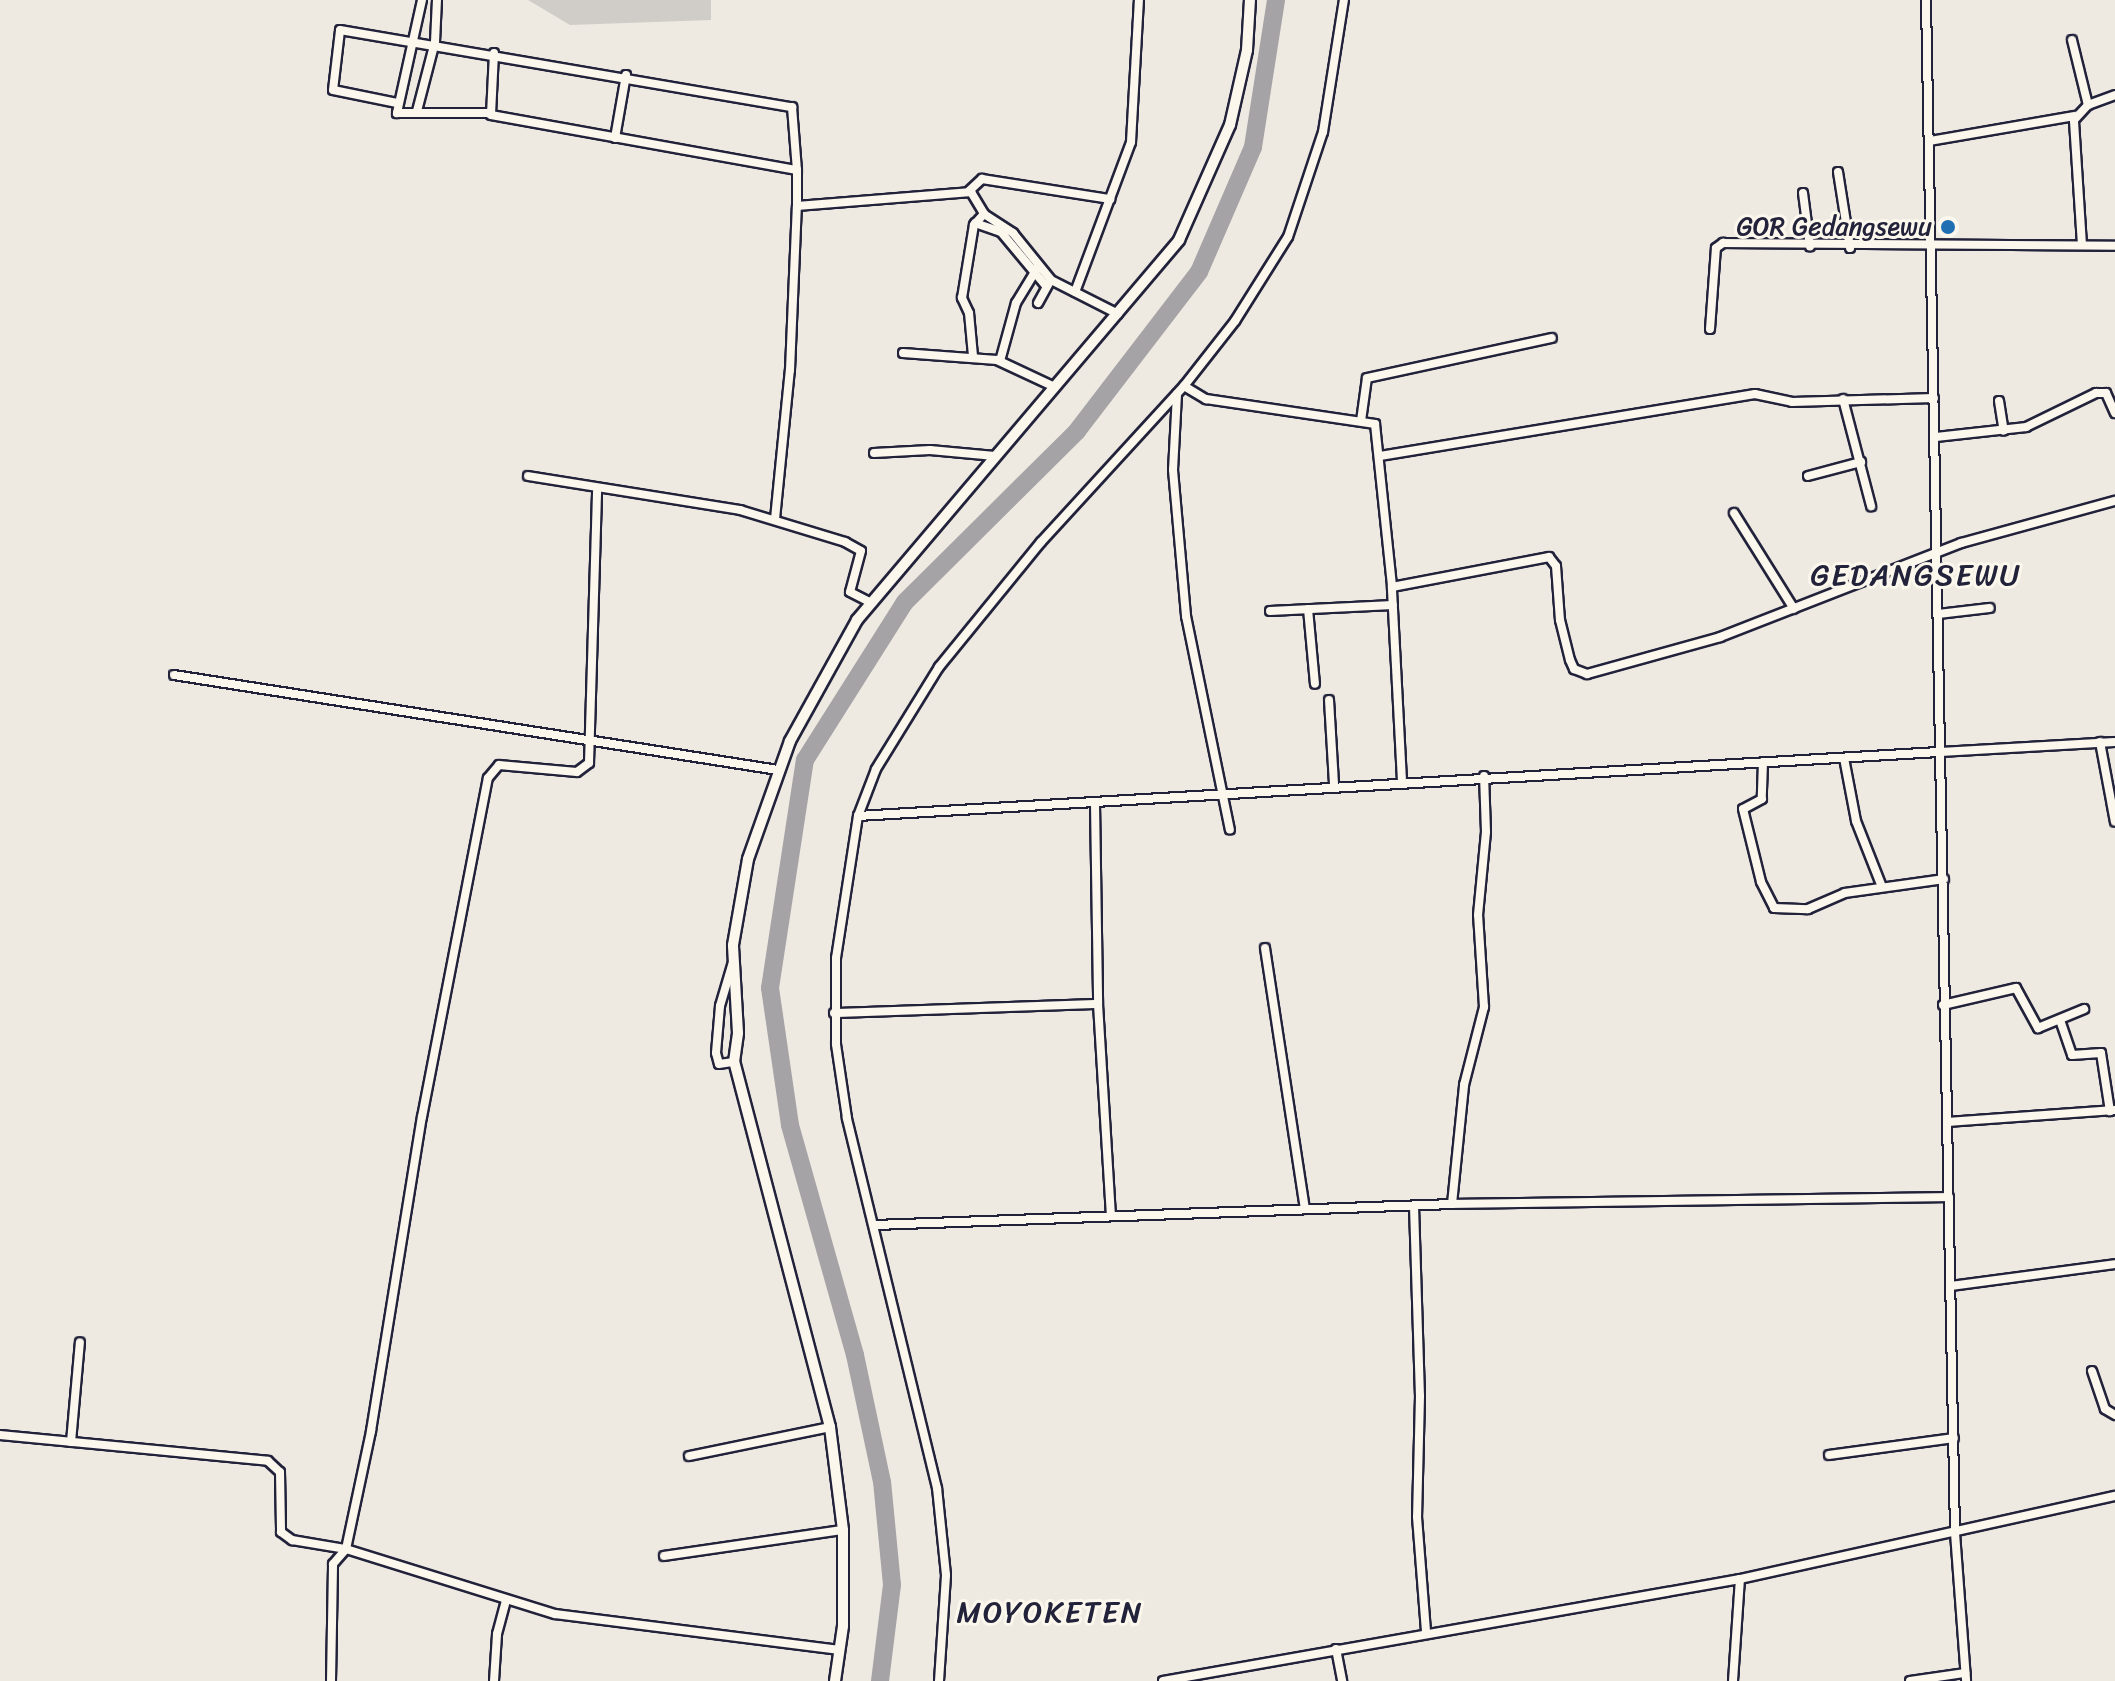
<!DOCTYPE html>
<style>
body{margin:0}
#map{position:relative;width:2115px;height:1681px;overflow:hidden;background:#eeeae2;font-family:Sriracha,sans-serif}
div>[style]{position:absolute}
.green>*{inset:0;background:#d0cdc9}
.river>*{height:18px;margin:-9px;padding:0 9px;transform-origin:9px;border-radius:9px;background:#a6a3a7}
.roads{filter:drop-shadow(2px 0 #22223b) drop-shadow(-2px 0 #22223b) drop-shadow(0 2px #22223b) drop-shadow(0 -2px #22223b)}
.minor>*{height:8px;margin:-4px;padding:0 4px;transform-origin:4px;border-radius:4px;background:#fbf7ec}
.tertiary>*{height:10px;margin:-5px;padding:0 5px;transform-origin:5px;border-radius:5px;background:#fbf7ec}
.dots>*{width:22px;height:22px;translate:-50% -50%;box-sizing:border-box;border:4px solid #fbf7ec;border-radius:50%}
span{translate:-50% -50%;white-space:nowrap;text-align:center;line-height:1.15;-webkit-text-stroke:6px #fbf7ec;paint-order:stroke}
.poi-label{font-size:26px;color:#22223b}
.right{translate:-100% -50%;text-align:right}
.quarter-label{font-size:30px;color:#22223b;letter-spacing:2px}
</style>
<div id="map">
<div class="green">
<i style="clip-path:polygon(528px 0,711px 0,711px 20px,570px 25px)"></i>
</div>
<div class="river">
<i style="left:880px;top:1681px;width:97px;rotate:-82.9deg"></i>
<i style="left:892px;top:1585px;width:103px;rotate:-95.5deg"></i>
<i style="left:882px;top:1482px;width:130px;rotate:-102deg"></i>
<i style="left:855px;top:1355px;width:239px;rotate:-105.8deg"></i>
<i style="left:790px;top:1125px;width:138px;rotate:-98.3deg"></i>
<i style="left:770px;top:988px;width:231px;rotate:-81.3deg"></i>
<i style="left:805px;top:760px;width:187px;rotate:-57.7deg"></i>
<i style="left:905px;top:602px;width:243px;rotate:-44.8deg"></i>
<i style="left:1077px;top:431px;width:200px;rotate:-52.5deg"></i>
<i style="left:1199px;top:272px;width:136px;rotate:-66.6deg"></i>
<i style="left:1253px;top:147px;width:149px;rotate:-81.1deg"></i>
</div>
<div class="roads">
<div class="minor">
<i style="left:422px;top:0;width:116px;rotate:102.5deg"></i>
<i style="left:397px;top:113px;width:92px"></i>
<i style="left:1926px;top:0;width:752px;rotate:88.93deg"></i>
<i style="left:1940px;top:752px;width:175px;rotate:-3.3deg"></i>
<i style="left:2072px;top:40px;width:67px;rotate:76.2deg"></i>
<i style="left:494px;top:53px;width:62px;rotate:92.8deg"></i>
<i style="left:491px;top:115px;width:311px;rotate:10.2deg"></i>
<i style="left:797px;top:170px;width:36px;rotate:90deg"></i>
<i style="left:797px;top:206px;width:175px;rotate:-4.6deg"></i>
<i style="left:971px;top:192px;width:26px;rotate:59deg"></i>
<i style="left:984px;top:214px;width:35px;rotate:33deg"></i>
<i style="left:1013px;top:233px;width:60px;rotate:51deg"></i>
<i style="left:1051px;top:280px;width:75px;rotate:26.9deg"></i>
<i style="left:397px;top:103px;width:65px;rotate:-168.5deg"></i>
<i style="left:333px;top:90px;width:60px;rotate:-83.3deg"></i>
<i style="left:340px;top:30px;width:459px;rotate:9.7deg"></i>
<i style="left:792px;top:107px;width:63px;rotate:85.5deg"></i>
<i style="left:417px;top:111px;width:71px;rotate:-75.4deg"></i>
<i style="left:435px;top:42px;width:42px;rotate:-87.3deg"></i>
<i style="left:615px;top:138px;width:64px;rotate:-80.1deg"></i>
<i style="left:1930px;top:141px;width:147px;rotate:-9.8deg"></i>
<i style="left:1838px;top:172px;width:77px;rotate:81deg"></i>
<i style="left:969px;top:191px;width:18px;rotate:-43deg"></i>
<i style="left:982px;top:179px;width:130px;rotate:8.9deg"></i>
<i style="left:1803px;top:193px;width:54px;rotate:82.6deg"></i>
<i style="left:975px;top:223px;width:28px;rotate:19deg"></i>
<i style="left:1001px;top:232px;width:70px;rotate:50.2deg"></i>
<i style="left:2082px;top:245px;width:125px;rotate:-93.7deg"></i>
<i style="left:2074px;top:120px;width:21px;rotate:-47deg"></i>
<i style="left:2088px;top:105px;width:29px;rotate:-20deg"></i>
<i style="left:1075px;top:292px;width:160px;rotate:-69.5deg"></i>
<i style="left:1131px;top:142px;width:142px;rotate:-86.8deg"></i>
<i style="left:1038px;top:303px;width:23px;rotate:-61deg"></i>
<i style="left:1710px;top:329px;width:81px;rotate:-85.8deg"></i>
<i style="left:1716px;top:248px;width:9px;rotate:-36deg"></i>
<i style="left:1723px;top:243px;width:392px;rotate:0.4deg"></i>
<i style="left:903px;top:353px;width:94px;rotate:4.3deg"></i>
<i style="left:997px;top:360px;width:64px;rotate:25deg"></i>
<i style="left:973px;top:356px;width:43px;rotate:-95.3deg"></i>
<i style="left:969px;top:313px;width:17px;rotate:-115deg"></i>
<i style="left:962px;top:298px;width:74px;rotate:-80.7deg"></i>
<i style="left:974px;top:225px;width:15px;rotate:-48deg"></i>
<i style="left:1000px;top:361px;width:60px;rotate:-74.6deg"></i>
<i style="left:1016px;top:303px;width:42px;rotate:-58.6deg"></i>
<i style="left:1184px;top:386px;width:26px;rotate:31deg"></i>
<i style="left:1206px;top:399px;width:171px;rotate:8.4deg"></i>
<i style="left:1375px;top:424px;width:164px;rotate:84deg"></i>
<i style="left:1177px;top:394px;width:76px;rotate:93deg"></i>
<i style="left:1173px;top:470px;width:147px;rotate:84.9deg"></i>
<i style="left:1186px;top:616px;width:218px;rotate:78.4deg"></i>
<i style="left:1843px;top:399px;width:111px;rotate:75.3deg"></i>
<i style="left:1999px;top:401px;width:30px;rotate:81deg"></i>
<i style="left:1361px;top:421px;width:43px;rotate:-82.1deg"></i>
<i style="left:1367px;top:378px;width:189px;rotate:-12.2deg"></i>
<i style="left:1936px;top:437px;width:91px;rotate:-6.3deg"></i>
<i style="left:2026px;top:427px;width:78px;rotate:-25.9deg"></i>
<i style="left:2096px;top:393px;width:10px"></i>
<i style="left:2106px;top:393px;width:22px;rotate:66deg"></i>
<i style="left:874px;top:453px;width:56px;rotate:-3.1deg"></i>
<i style="left:930px;top:450px;width:65px;rotate:5.3deg"></i>
<i style="left:1380px;top:456px;width:380px;rotate:-9.4deg"></i>
<i style="left:1755px;top:394px;width:38px;rotate:12deg"></i>
<i style="left:1792px;top:402px;width:142px;rotate:-1.6deg"></i>
<i style="left:528px;top:476px;width:215px;rotate:9.1deg"></i>
<i style="left:740px;top:510px;width:110px;rotate:16.9deg"></i>
<i style="left:845px;top:542px;width:18px;rotate:29deg"></i>
<i style="left:861px;top:551px;width:42px;rotate:105deg"></i>
<i style="left:850px;top:592px;width:22px;rotate:27deg"></i>
<i style="left:1808px;top:476px;width:55px;rotate:-14.8deg"></i>
<i style="left:1734px;top:513px;width:113px;rotate:58deg"></i>
<i style="left:775px;top:519px;width:150px;rotate:-84.3deg"></i>
<i style="left:790px;top:370px;width:164px;rotate:-87.6deg"></i>
<i style="left:1308px;top:609px;width:75px;rotate:84.7deg"></i>
<i style="left:1270px;top:611px;width:123px;rotate:-2.8deg"></i>
<i style="left:1938px;top:614px;width:52px;rotate:-6.6deg"></i>
<i style="left:174px;top:675px;width:611px;rotate:8.94deg"></i>
<i style="left:1329px;top:700px;width:85px;rotate:86.6deg"></i>
<i style="left:2100px;top:742px;width:81px;rotate:79.4deg"></i>
<i style="left:1844px;top:758px;width:64px;rotate:79.2deg"></i>
<i style="left:1856px;top:821px;width:71px;rotate:68.5deg"></i>
<i style="left:1763px;top:762px;width:37px;rotate:92deg"></i>
<i style="left:1762px;top:799px;width:21px;rotate:152deg"></i>
<i style="left:1743px;top:809px;width:75px;rotate:76.1deg"></i>
<i style="left:1761px;top:882px;width:29px;rotate:63deg"></i>
<i style="left:1774px;top:908px;width:34px;rotate:2deg"></i>
<i style="left:1808px;top:909px;width:40px;rotate:-23.4deg"></i>
<i style="left:1845px;top:893px;width:100px;rotate:-8deg"></i>
<i style="left:1402px;top:781px;width:194px;rotate:-93deg"></i>
<i style="left:1392px;top:587px;width:160px;rotate:-10.8deg"></i>
<i style="left:1549px;top:557px;width:11px;rotate:52deg"></i>
<i style="left:1556px;top:566px;width:54px;rotate:85.8deg"></i>
<i style="left:1560px;top:620px;width:41px;rotate:76deg"></i>
<i style="left:1570px;top:660px;width:10px;rotate:66deg"></i>
<i style="left:1574px;top:669px;width:14px;rotate:21deg"></i>
<i style="left:1587px;top:674px;width:138px;rotate:-15.5deg"></i>
<i style="left:1720px;top:637px;width:259px;rotate:-21.3deg"></i>
<i style="left:1961px;top:543px;width:160px;rotate:-15.3deg"></i>
<i style="left:1095px;top:804px;width:200px;rotate:89.1deg"></i>
<i style="left:1098px;top:1004px;width:211px;rotate:86.5deg"></i>
<i style="left:858px;top:816px;width:1084px;rotate:-3.39deg"></i>
<i style="left:1940px;top:752px;width:781px;rotate:88.9deg"></i>
<i style="left:1955px;top:1533px;width:148px;rotate:85.7deg"></i>
<i style="left:1265px;top:948px;width:264px;rotate:81.3deg"></i>
<i style="left:733px;top:962px;width:46px;rotate:106.5deg"></i>
<i style="left:720px;top:1006px;width:47px;rotate:94.9deg"></i>
<i style="left:716px;top:1053px;width:11px;rotate:75deg"></i>
<i style="left:719px;top:1064px;width:15px;rotate:-8deg"></i>
<i style="left:1943px;top:1005px;width:75px;rotate:-13.1deg"></i>
<i style="left:2016px;top:988px;width:46px;rotate:61.2deg"></i>
<i style="left:2038px;top:1028px;width:50px;rotate:-22.4deg"></i>
<i style="left:834px;top:1013px;width:264px;rotate:-2deg"></i>
<i style="left:2060px;top:1020px;width:37px;rotate:71deg"></i>
<i style="left:2072px;top:1055px;width:29px;rotate:-4deg"></i>
<i style="left:2101px;top:1053px;width:59px;rotate:81.2deg"></i>
<i style="left:1947px;top:1122px;width:168px;rotate:-4.1deg"></i>
<i style="left:1452px;top:1204px;width:120px;rotate:-84.2deg"></i>
<i style="left:1464px;top:1085px;width:81px;rotate:-75.6deg"></i>
<i style="left:1484px;top:1007px;width:92px;rotate:-93.7deg"></i>
<i style="left:1478px;top:915px;width:83px;rotate:-84.5deg"></i>
<i style="left:1486px;top:832px;width:56px;rotate:-92deg"></i>
<i style="left:1414px;top:1206px;width:190px;rotate:88.2deg"></i>
<i style="left:1420px;top:1396px;width:121px;rotate:91.4deg"></i>
<i style="left:1417px;top:1517px;width:114px;rotate:85.5deg"></i>
<i style="left:875px;top:1225px;width:577px;rotate:-2.08deg"></i>
<i style="left:1452px;top:1204px;width:497px;rotate:-0.8deg"></i>
<i style="left:1951px;top:1286px;width:165px;rotate:-7.6deg"></i>
<i style="left:2092px;top:1371px;width:40px;rotate:71.1deg"></i>
<i style="left:2105px;top:1409px;width:12px;rotate:31deg"></i>
<i style="left:0;top:1435px;width:269px;rotate:5.5deg"></i>
<i style="left:268px;top:1461px;width:16px;rotate:43deg"></i>
<i style="left:280px;top:1472px;width:60px;rotate:89deg"></i>
<i style="left:281px;top:1532px;width:14px;rotate:36deg"></i>
<i style="left:292px;top:1540px;width:55px;rotate:9.5deg"></i>
<i style="left:346px;top:1549px;width:219px;rotate:17.3deg"></i>
<i style="left:555px;top:1614px;width:287px;rotate:7.2deg"></i>
<i style="left:71px;top:1442px;width:100px;rotate:-84.9deg"></i>
<i style="left:1829px;top:1455px;width:126px;rotate:-7.7deg"></i>
<i style="left:689px;top:1456px;width:144px;rotate:-11.6deg"></i>
<i style="left:664px;top:1556px;width:181px;rotate:-8.3deg"></i>
<i style="left:1336px;top:1649px;width:33px;rotate:79deg"></i>
<i style="left:331px;top:1681px;width:117px;rotate:-89deg"></i>
<i style="left:333px;top:1564px;width:20px;rotate:-49deg"></i>
<i style="left:346px;top:1549px;width:121px;rotate:-78deg"></i>
<i style="left:371px;top:1431px;width:318px;rotate:-80.8deg"></i>
<i style="left:422px;top:1117px;width:345px;rotate:-79deg"></i>
<i style="left:488px;top:778px;width:17px;rotate:-50deg"></i>
<i style="left:499px;top:765px;width:78px;rotate:5.1deg"></i>
<i style="left:577px;top:772px;width:15px;rotate:-37deg"></i>
<i style="left:589px;top:763px;width:273px;rotate:-88.3deg"></i>
<i style="left:494px;top:1681px;width:47px;rotate:-86.3deg"></i>
<i style="left:497px;top:1634px;width:35px;rotate:-75deg"></i>
<i style="left:939px;top:1681px;width:106px;rotate:-86.2deg"></i>
<i style="left:946px;top:1575px;width:87px;rotate:-95.9deg"></i>
<i style="left:937px;top:1488px;width:381px;rotate:-103.7deg"></i>
<i style="left:847px;top:1118px;width:75px;rotate:-98.5deg"></i>
<i style="left:836px;top:1044px;width:86px;rotate:-90deg"></i>
<i style="left:836px;top:958px;width:144px;rotate:-81.2deg"></i>
<i style="left:858px;top:816px;width:50px;rotate:-69deg"></i>
<i style="left:876px;top:769px;width:120px;rotate:-58.3deg"></i>
<i style="left:939px;top:667px;width:161px;rotate:-50.8deg"></i>
<i style="left:1041px;top:542px;width:212px;rotate:-47.5deg"></i>
<i style="left:1184px;top:386px;width:83px;rotate:-51.9deg"></i>
<i style="left:1235px;top:321px;width:99px;rotate:-57.8deg"></i>
<i style="left:1288px;top:237px;width:111px;rotate:-71.6deg"></i>
<i style="left:1323px;top:132px;width:134px;rotate:-81deg"></i>
<i style="left:1163px;top:1681px;width:586px;rotate:-10.02deg"></i>
<i style="left:1740px;top:1579px;width:384px;rotate:-12.5deg"></i>
<i style="left:1733px;top:1681px;width:102px;rotate:-86.1deg"></i>
<i style="left:1910px;top:1681px;width:56px;rotate:-8.3deg"></i>
</div>
<div class="tertiary">
<i style="left:835px;top:1681px;width:56px;rotate:-81.7deg"></i>
<i style="left:843px;top:1626px;width:96px;rotate:-90deg"></i>
<i style="left:843px;top:1530px;width:104px;rotate:-97.2deg"></i>
<i style="left:830px;top:1427px;width:377px;rotate:-104.7deg"></i>
<i style="left:734px;top:1062px;width:29px;rotate:-82deg"></i>
<i style="left:738px;top:1033px;width:88px;rotate:-93.3deg"></i>
<i style="left:733px;top:945px;width:87px;rotate:-80.1deg"></i>
<i style="left:748px;top:859px;width:125px;rotate:-70.4deg"></i>
<i style="left:790px;top:741px;width:138px;rotate:-61deg"></i>
<i style="left:857px;top:620px;width:498px;rotate:-49.7deg"></i>
<i style="left:1179px;top:240px;width:126px;rotate:-66.1deg"></i>
<i style="left:1230px;top:125px;width:77px;rotate:-77.2deg"></i>
<i style="left:1247px;top:50px;width:50px;rotate:-86.6deg"></i>
</div>
</div>
<div class="dots">
<i style="left:1948px;top:227px;background:#1f6fb2"></i>
</div>
<div class="poi-label">
<span class="right" style="left:1932px;top:227px">GOR Gedangsewu</span>
</div>
<div class="quarter-label">
<span style="left:1916px;top:575px">GEDANGSEWU</span>
<span style="left:1050px;top:1612px">MOYOKETEN</span>
</div>
</div>
